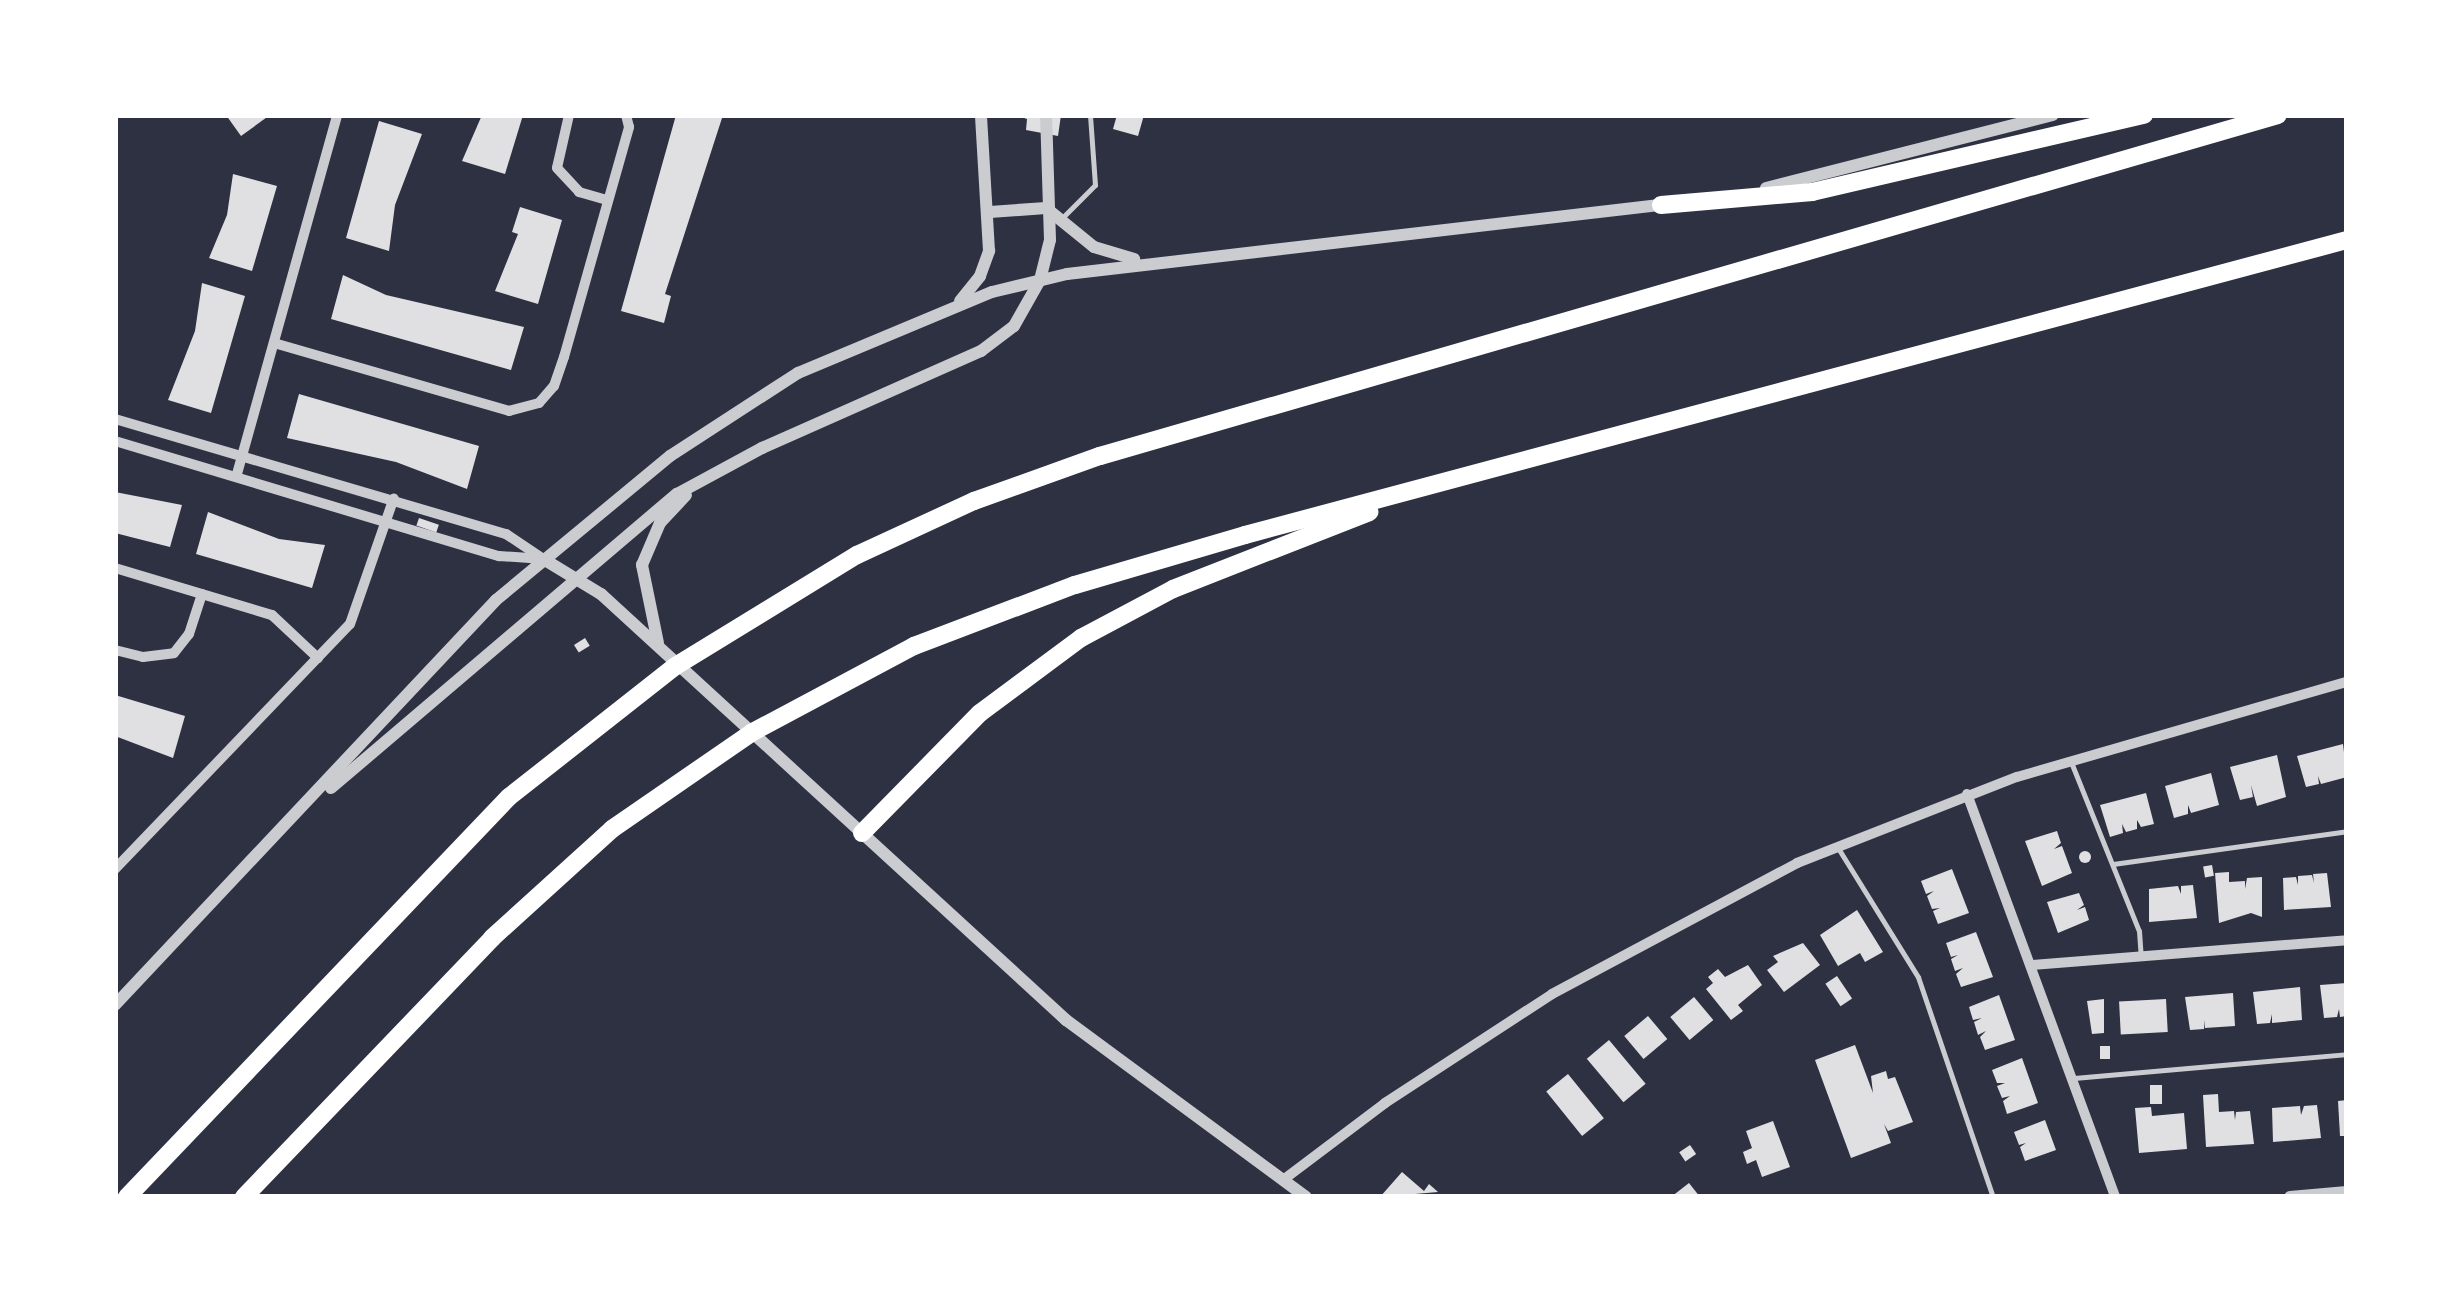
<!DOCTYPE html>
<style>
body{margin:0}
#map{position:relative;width:2462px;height:1312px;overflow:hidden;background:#2d3142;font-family:Roboto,sans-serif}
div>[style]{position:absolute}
.building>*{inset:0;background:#e0e0e3;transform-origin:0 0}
.round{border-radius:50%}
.service>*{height:5px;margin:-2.5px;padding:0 2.5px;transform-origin:2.5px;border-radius:2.5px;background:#caccd0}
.minor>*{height:10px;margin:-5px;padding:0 5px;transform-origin:5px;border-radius:5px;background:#caccd0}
.tertiary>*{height:12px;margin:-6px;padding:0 6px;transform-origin:6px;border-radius:6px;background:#caccd0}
.motorway>*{height:18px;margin:-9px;padding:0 9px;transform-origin:9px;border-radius:9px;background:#fff}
span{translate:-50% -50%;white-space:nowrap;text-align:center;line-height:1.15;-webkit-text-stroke:10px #fff;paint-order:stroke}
.frame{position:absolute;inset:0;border:118px solid #fff;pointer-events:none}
</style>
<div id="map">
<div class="building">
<i style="clip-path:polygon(226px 115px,270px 115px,241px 136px)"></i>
<i style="clip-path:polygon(482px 115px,523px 115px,505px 174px,462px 161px)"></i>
<i style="clip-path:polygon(676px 115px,723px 115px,665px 294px,671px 296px,664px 323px,621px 311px)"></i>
<i style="clip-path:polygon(1015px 115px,1061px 115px,1058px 136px,1026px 130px,1027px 119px)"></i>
<i style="clip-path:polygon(1117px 115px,1144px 115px,1138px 136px,1113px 129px)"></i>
<i style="clip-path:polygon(379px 121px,422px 134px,395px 205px,389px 251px,346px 238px)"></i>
<i style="clip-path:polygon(233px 174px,277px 186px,252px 271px,209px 258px,227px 215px)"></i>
<i style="clip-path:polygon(520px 207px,562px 220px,538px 304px,495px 291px,518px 234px,512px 232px)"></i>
<i style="clip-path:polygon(343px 275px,386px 295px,524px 327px,511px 370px,331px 319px)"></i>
<i style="clip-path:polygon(202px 283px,245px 296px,211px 413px,168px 400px,195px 331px)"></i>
<i style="clip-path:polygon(299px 394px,479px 446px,467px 489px,396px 462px,287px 438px)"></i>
<i style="clip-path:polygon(115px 492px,182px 505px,170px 547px,115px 533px)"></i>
<i style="clip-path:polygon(208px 512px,279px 539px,325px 545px,312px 588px,196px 554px)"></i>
<i style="left:419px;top:518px;width:21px;height:8px;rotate:19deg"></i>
<i style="left:585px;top:638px;width:9px;height:13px;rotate:58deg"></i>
<i style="clip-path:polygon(115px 695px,185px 716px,173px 758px,115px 736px)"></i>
<i style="clip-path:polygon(2343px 744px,2347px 777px,2321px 784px,2318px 776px,2319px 784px,2306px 787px,2297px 756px)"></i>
<i style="clip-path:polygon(2277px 755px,2286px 797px,2257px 806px,2251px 785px,2253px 797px,2240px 800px,2230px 767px)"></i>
<i style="clip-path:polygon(2211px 773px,2219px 805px,2191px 813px,2188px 805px,2188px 814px,2174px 818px,2165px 786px)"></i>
<i style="clip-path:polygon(2146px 793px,2154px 824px,2141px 827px,2137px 820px,2137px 829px,2126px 832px,2122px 824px,2123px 833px,2110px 837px,2100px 805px)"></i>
<i style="clip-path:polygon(2057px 831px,2061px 843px,2054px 849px,2062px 846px,2072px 873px,2042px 886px,2025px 841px)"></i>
<i class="round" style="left:2079px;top:851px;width:12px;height:12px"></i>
<i style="left:2212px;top:865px;width:11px;height:9px;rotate:80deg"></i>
<i style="clip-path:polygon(1952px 869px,1969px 913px,1938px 924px,1933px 911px,1940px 908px,1932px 909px,1927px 896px,1934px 891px,1926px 894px,1921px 881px)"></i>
<i style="clip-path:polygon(2229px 872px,2229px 882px,2245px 881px,2245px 889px,2247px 878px,2262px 877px,2262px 917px,2251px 913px,2219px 923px,2215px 873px)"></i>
<i style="clip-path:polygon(2327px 873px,2331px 907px,2284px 910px,2283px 878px,2296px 877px,2298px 885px,2298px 876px,2312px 875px,2314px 883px,2313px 874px)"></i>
<i style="clip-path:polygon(2193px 885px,2197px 918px,2149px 922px,2149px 889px,2178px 886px,2181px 894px,2181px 886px)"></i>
<i style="clip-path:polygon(2079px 893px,2084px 905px,2077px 910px,2085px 907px,2089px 920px,2058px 933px,2047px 902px)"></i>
<i style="clip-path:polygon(1857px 910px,1883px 952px,1865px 962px,1860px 953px,1838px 966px,1820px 935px)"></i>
<i style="clip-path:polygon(1976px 932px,1993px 977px,1961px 987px,1956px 974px,1963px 968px,1955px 971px,1951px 959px,1958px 955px,1951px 957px,1946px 943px)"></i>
<i style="clip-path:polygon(1803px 943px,1820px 965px,1784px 992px,1767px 970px,1778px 962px,1773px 956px)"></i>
<i style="clip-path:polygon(1748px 965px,1762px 985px,1738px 1005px,1743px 1011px,1731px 1020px,1706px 989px,1713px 983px,1708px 977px,1718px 969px,1725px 977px)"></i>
<i style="left:1837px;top:976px;width:27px;height:14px;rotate:56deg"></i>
<i style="clip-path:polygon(2347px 983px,2347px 1016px,2340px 1017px,2339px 1009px,2337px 1017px,2324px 1018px,2320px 985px)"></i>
<i style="clip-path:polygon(2300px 987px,2302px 1020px,2272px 1023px,2272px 1014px,2270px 1023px,2257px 1024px,2253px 992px)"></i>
<i style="clip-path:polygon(2233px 993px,2235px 1026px,2205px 1028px,2205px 1020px,2204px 1029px,2190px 1030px,2185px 997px)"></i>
<i style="clip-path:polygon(1999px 995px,2015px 1040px,1985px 1050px,1980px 1037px,1986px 1031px,1978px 1035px,1974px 1022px,1982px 1018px,1973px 1020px,1969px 1007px)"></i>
<i style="left:1694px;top:997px;width:30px;height:31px;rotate:50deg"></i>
<i style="clip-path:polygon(2104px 999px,2104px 1033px,2092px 1034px,2087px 1001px)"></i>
<i style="left:2166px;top:999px;width:33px;height:47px;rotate:87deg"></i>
<i style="left:1648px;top:1016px;width:30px;height:31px;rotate:50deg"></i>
<i style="left:1609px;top:1040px;width:57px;height:29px;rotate:50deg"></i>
<i style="clip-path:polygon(1855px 1045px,1873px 1093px,1871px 1076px,1886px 1071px,1888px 1079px,1895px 1077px,1913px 1122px,1888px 1131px,1884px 1124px,1891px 1143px,1851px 1158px,1815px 1060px)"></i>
<i style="left:2100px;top:1046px;width:10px;height:13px"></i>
<i style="clip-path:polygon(2022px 1058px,2038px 1103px,2007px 1114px,2003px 1101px,2010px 1096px,2002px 1098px,1997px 1086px,2005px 1083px,1997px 1083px,1992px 1070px)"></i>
<i style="left:1568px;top:1074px;width:57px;height:28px;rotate:51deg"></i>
<i style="left:2150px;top:1085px;width:12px;height:19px"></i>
<i style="clip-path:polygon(2218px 1094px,2219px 1112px,2234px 1111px,2235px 1120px,2236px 1112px,2250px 1111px,2254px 1144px,2206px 1147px,2203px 1095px)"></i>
<i style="clip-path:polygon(2347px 1100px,2347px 1136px,2340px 1136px,2338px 1101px)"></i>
<i style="clip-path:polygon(2317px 1105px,2321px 1138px,2273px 1142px,2272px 1108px,2300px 1106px,2301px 1115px,2304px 1106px)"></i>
<i style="clip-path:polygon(2151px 1107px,2152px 1116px,2184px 1113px,2187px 1149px,2139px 1153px,2135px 1108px)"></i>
<i style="clip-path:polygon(2045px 1120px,2056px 1150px,2025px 1161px,2020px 1147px,2026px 1143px,2019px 1145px,2014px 1132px)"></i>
<i style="clip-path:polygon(1773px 1121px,1790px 1167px,1762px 1177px,1756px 1160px,1747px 1164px,1743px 1152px,1752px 1148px,1746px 1131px)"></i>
<i style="left:1690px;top:1145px;width:11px;height:13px;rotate:56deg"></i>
<i style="clip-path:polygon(1402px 1172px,1424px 1191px,1429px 1184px,1438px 1192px,1380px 1197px)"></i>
<i style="clip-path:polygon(1689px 1183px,1700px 1197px,1671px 1197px)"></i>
</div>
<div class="service">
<i style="left:1061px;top:219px;width:48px;rotate:-45deg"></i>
<i style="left:1095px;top:185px;width:70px;rotate:-94.1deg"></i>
<i style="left:2071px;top:762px;width:182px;rotate:68.1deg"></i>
<i style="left:2139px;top:931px;width:26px;rotate:86deg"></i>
<i style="left:1838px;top:848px;width:152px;rotate:58.2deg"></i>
<i style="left:1918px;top:977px;width:232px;rotate:71.2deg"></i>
<i style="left:2113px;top:864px;width:236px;rotate:-8deg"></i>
<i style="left:2074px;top:1078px;width:274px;rotate:-5deg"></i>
</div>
<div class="minor">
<i style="left:569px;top:115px;width:54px;rotate:102.8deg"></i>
<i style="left:557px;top:168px;width:33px;rotate:47deg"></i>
<i style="left:579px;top:192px;width:29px;rotate:16deg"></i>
<i style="left:274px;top:343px;width:245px;rotate:16.1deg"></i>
<i style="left:509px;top:411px;width:31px;rotate:-15deg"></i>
<i style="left:539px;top:403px;width:23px;rotate:-49deg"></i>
<i style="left:554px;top:386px;width:31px;rotate:-71deg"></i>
<i style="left:564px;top:357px;width:239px;rotate:-74.2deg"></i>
<i style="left:629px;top:127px;width:12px;rotate:-104deg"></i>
<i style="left:115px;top:419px;width:408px;rotate:16.4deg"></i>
<i style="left:506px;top:534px;width:47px;rotate:33.7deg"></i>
<i style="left:115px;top:441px;width:401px;rotate:16.7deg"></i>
<i style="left:499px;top:556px;width:45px;rotate:3.8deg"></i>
<i style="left:237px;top:474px;width:373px;rotate:-74.4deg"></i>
<i style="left:115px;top:568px;width:164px;rotate:16.7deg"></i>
<i style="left:272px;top:615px;width:63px;rotate:43.1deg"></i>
<i style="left:115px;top:650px;width:29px;rotate:14deg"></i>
<i style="left:143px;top:657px;width:31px;rotate:-7deg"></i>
<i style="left:174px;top:653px;width:24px;rotate:-52deg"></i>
<i style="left:189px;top:634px;width:42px;rotate:-72deg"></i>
<i style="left:1967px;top:794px;width:429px;rotate:69.8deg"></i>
<i style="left:115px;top:869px;width:339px;rotate:-46.2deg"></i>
<i style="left:350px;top:624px;width:133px;rotate:-70.8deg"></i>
<i style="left:2032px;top:965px;width:316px;rotate:-4.5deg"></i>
<i style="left:1283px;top:1180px;width:128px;rotate:-37deg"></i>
<i style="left:1385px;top:1103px;width:199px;rotate:-33.1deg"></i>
<i style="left:1552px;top:994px;width:278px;rotate:-28.1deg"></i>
<i style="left:1797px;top:863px;width:236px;rotate:-21.4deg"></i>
<i style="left:2017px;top:777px;width:343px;rotate:-16.1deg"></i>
</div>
<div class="tertiary">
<i style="left:1766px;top:188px;width:296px;rotate:-14.3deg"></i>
<i style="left:990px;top:212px;width:56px;rotate:-4.1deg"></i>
<i style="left:1046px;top:208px;width:62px;rotate:39.1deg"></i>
<i style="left:1094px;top:247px;width:42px;rotate:16.7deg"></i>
<i style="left:960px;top:301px;width:32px;rotate:-51deg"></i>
<i style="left:980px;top:276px;width:27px;rotate:-70deg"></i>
<i style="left:989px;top:251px;width:136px;rotate:-93.4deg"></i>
<i style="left:545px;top:560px;width:66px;rotate:31.3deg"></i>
<i style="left:601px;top:594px;width:631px;rotate:42.49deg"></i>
<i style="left:1066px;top:1020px;width:298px;rotate:36.4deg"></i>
<i style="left:658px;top:643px;width:80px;rotate:-101.6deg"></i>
<i style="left:642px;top:565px;width:46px;rotate:-66.8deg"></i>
<i style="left:660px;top:523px;width:38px;rotate:-47deg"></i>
<i style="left:331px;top:788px;width:454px;rotate:-40.4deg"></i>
<i style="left:677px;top:494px;width:97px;rotate:-28.4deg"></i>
<i style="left:762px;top:448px;width:240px;rotate:-23.9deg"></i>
<i style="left:981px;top:351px;width:41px;rotate:-37.1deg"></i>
<i style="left:1014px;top:326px;width:53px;rotate:-60.5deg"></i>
<i style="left:1040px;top:280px;width:41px;rotate:-76deg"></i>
<i style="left:1050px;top:240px;width:125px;rotate:-91.8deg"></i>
<i style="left:115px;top:1005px;width:556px;rotate:-46.75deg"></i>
<i style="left:496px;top:600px;width:226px;rotate:-39.6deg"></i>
<i style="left:670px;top:456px;width:153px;rotate:-33deg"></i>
<i style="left:798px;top:373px;width:210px;rotate:-22.7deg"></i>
<i style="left:992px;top:292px;width:77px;rotate:-13.5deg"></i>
<i style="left:1067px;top:274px;width:605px;rotate:-6.64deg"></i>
<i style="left:2290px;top:1197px;width:57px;rotate:-5deg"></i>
</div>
<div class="motorway">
<i style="left:1661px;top:205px;width:152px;rotate:-4.9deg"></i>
<i style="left:1812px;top:192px;width:341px;rotate:-13.1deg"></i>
<i style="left:862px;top:833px;width:168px;rotate:-45.5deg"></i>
<i style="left:980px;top:713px;width:126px;rotate:-36.6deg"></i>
<i style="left:1081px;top:638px;width:104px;rotate:-28deg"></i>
<i style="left:1173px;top:589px;width:211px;rotate:-21.4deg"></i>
<i style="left:127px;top:1197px;width:553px;rotate:-46.32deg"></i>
<i style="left:509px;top:797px;width:210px;rotate:-38.2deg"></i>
<i style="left:674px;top:667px;width:215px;rotate:-31.5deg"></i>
<i style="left:857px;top:555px;width:129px;rotate:-24.8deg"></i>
<i style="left:974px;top:501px;width:134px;rotate:-19.7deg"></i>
<i style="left:1100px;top:456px;width:1226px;rotate:-16.14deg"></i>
<i style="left:244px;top:1197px;width:359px;rotate:-46.2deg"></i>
<i style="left:492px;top:938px;width:162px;rotate:-42.2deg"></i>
<i style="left:612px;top:829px;width:169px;rotate:-34.6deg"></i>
<i style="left:751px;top:733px;width:185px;rotate:-28.1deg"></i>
<i style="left:914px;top:646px;width:172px;rotate:-20.8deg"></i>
<i style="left:1075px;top:585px;width:177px;rotate:-16.4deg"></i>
<i style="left:1245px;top:535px;width:1141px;rotate:-14.99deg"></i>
</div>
<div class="frame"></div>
</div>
